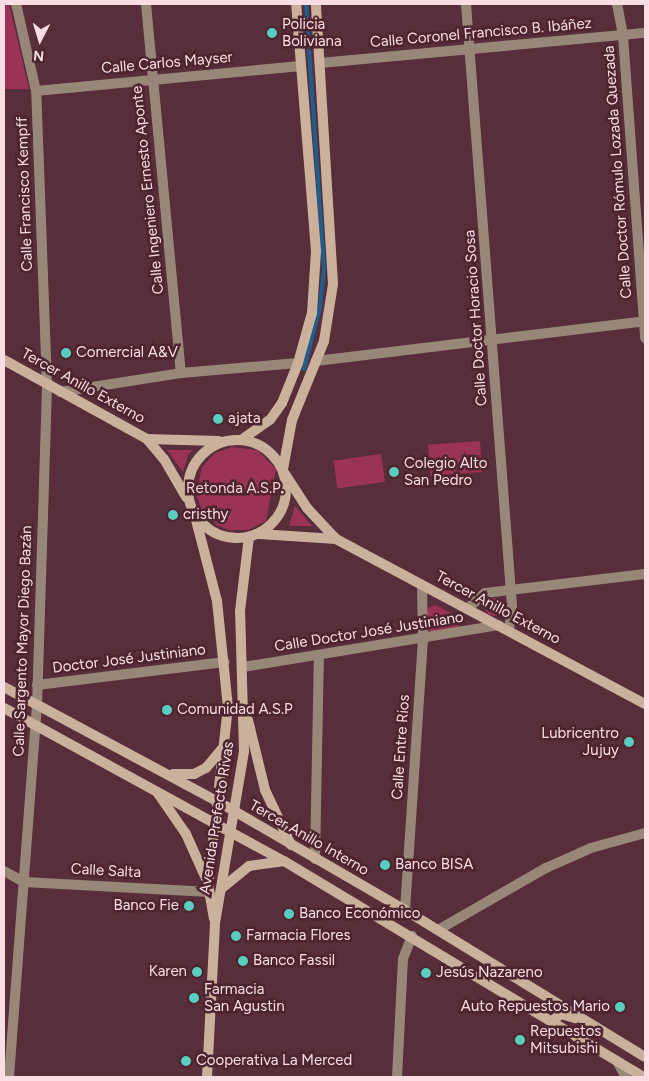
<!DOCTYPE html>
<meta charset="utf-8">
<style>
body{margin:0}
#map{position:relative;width:649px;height:1081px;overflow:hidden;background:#582e3a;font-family:Figtree,sans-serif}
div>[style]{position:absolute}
.green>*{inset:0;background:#9b3356;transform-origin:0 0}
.round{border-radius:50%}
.stream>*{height:4px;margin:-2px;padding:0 2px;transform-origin:2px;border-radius:2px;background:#1d5f8c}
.street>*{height:10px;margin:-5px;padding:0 5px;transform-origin:5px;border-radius:5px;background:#988779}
.secondary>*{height:10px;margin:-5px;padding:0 5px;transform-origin:5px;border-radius:5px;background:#cbb19b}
.secondary>.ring{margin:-5px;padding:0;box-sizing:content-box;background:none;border:10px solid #cbb19b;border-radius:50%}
.dots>*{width:14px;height:14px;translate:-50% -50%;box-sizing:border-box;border:2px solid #4d242f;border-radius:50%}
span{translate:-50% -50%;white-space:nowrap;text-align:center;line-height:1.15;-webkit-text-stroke:5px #4d242f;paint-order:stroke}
.poi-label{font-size:15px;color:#fadee4}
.left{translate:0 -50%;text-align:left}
.right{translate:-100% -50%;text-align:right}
.street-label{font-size:15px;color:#fadee4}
.park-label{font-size:15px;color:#f3d1d9}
.frame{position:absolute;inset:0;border:5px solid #fadee4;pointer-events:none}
.north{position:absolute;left:15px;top:15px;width:50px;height:50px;-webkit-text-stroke:4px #4d242f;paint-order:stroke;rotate:185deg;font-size:14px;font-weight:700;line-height:20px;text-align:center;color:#fadee4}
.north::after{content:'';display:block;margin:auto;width:18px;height:22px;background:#fadee4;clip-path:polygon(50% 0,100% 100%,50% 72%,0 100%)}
</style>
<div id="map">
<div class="green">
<i style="clip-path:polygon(4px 4px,9px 4px,29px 89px,4px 89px)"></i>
<i style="left:480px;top:441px;width:31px;height:52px;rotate:86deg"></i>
<i style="clip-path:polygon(232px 447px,257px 450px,276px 469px,266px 521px,248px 530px,229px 530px,217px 525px,203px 513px,196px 494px,202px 467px,215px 453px)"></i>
<i style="clip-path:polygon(167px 450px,193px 450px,188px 455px,183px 472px)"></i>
<i style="left:381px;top:454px;width:28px;height:48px;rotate:82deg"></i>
<i style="clip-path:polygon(295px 506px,312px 526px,289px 526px)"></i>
<i class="round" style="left:485px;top:598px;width:18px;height:18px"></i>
<i style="clip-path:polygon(435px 605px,463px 619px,457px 628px,432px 633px,426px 628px,427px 609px)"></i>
</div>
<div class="stream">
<i style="left:304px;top:369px;width:64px;rotate:-75.5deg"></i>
<i style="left:320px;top:307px;width:39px;rotate:-84deg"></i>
<i style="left:324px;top:268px;width:265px;rotate:-93.9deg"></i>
</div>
<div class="street">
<i style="left:146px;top:4px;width:371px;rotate:84.6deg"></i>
<i style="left:466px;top:4px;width:604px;rotate:85.63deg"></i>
<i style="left:512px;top:606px;width:25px;rotate:97deg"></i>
<i style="left:617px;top:4px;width:33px;rotate:79deg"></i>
<i style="left:623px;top:36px;width:303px;rotate:85.8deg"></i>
<i style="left:320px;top:63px;width:326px;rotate:-5.3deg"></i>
<i style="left:36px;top:91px;width:266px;rotate:-5.4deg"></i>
<i style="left:316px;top:361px;width:331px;rotate:-6.9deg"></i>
<i style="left:60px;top:392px;width:122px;rotate:-8.9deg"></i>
<i style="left:181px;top:373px;width:117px;rotate:-4.9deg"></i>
<i style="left:467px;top:609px;width:24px;rotate:-42deg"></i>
<i style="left:485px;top:593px;width:161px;rotate:-6.8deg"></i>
<i style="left:243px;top:667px;width:259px;rotate:-9.3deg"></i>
<i style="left:37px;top:685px;width:189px;rotate:-7deg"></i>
<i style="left:315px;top:859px;width:203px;rotate:-88.9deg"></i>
<i style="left:4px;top:871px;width:23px;rotate:29deg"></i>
<i style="left:24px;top:882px;width:186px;rotate:3.1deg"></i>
<i style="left:405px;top:910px;width:272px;rotate:-86.2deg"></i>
<i style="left:423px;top:639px;width:54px;rotate:-91.1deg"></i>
<i style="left:438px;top:930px;width:125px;rotate:-29.9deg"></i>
<i style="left:546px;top:868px;width:49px;rotate:-24deg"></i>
<i style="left:591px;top:848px;width:56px;rotate:-15.5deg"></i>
<i style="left:617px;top:1061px;width:18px;rotate:61deg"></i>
<i style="left:9px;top:1077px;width:372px;rotate:-85.7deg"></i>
<i style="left:37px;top:706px;width:321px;rotate:-88.2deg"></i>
<i style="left:47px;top:385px;width:294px;rotate:-92.1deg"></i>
<i style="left:36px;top:91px;width:89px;rotate:-102.9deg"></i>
<i style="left:397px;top:1077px;width:118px;rotate:-87.1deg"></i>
<i style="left:403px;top:959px;width:25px;rotate:-69deg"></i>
</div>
<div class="secondary">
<i style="left:4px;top:360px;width:163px;rotate:28.9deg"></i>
<i style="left:147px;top:439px;width:26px;rotate:50deg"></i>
<i style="left:164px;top:459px;width:44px;rotate:59.9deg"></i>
<i style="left:147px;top:439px;width:72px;rotate:1.6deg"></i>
<i class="ring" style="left:188px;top:440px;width:88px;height:88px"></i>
<i style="left:241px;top:440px;width:35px;rotate:-35deg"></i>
<i style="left:270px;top:420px;width:21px;rotate:-55deg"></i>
<i style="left:282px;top:403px;width:43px;rotate:-68.2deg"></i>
<i style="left:298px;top:363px;width:52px;rotate:-74.4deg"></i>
<i style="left:312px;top:313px;width:62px;rotate:-86.3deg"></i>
<i style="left:316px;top:251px;width:248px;rotate:-94.6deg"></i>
<i style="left:283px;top:469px;width:50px;rotate:-79.6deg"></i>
<i style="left:292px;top:420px;width:85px;rotate:-67.9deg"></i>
<i style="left:324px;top:341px;width:58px;rotate:-81deg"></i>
<i style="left:333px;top:284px;width:281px;rotate:-93.5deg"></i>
<i style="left:285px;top:474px;width:40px;rotate:57.1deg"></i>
<i style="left:307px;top:508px;width:42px;rotate:46.9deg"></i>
<i style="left:336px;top:539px;width:350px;rotate:28.1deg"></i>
<i style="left:195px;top:516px;width:88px;rotate:75.5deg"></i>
<i style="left:217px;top:601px;width:107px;rotate:84.1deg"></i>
<i style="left:228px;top:707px;width:179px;rotate:96.4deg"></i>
<i style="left:208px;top:885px;width:34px;rotate:80deg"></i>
<i style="left:259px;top:534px;width:77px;rotate:3.7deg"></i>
<i style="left:4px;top:687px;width:242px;rotate:28.2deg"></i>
<i style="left:217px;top:801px;width:217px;rotate:30.1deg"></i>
<i style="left:405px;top:910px;width:281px;rotate:31.5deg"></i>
<i style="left:4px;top:708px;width:319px;rotate:28.7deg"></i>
<i style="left:284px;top:861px;width:419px;rotate:31deg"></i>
<i style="left:248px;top:720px;width:72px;rotate:76.3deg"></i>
<i style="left:265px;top:790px;width:61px;rotate:64.7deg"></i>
<i style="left:173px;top:774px;width:21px"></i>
<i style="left:194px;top:774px;width:13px;rotate:-27deg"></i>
<i style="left:206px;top:768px;width:26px;rotate:-50deg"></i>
<i style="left:157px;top:792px;width:51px;rotate:55.4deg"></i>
<i style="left:186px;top:834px;width:51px;rotate:65.9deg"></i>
<i style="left:222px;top:888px;width:35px;rotate:-39deg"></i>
<i style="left:249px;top:866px;width:34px;rotate:-8deg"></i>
<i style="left:552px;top:1021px;width:11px;rotate:-38deg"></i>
<i style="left:561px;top:1014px;width:15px;rotate:16deg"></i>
<i style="left:207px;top:1077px;width:154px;rotate:-87deg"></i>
<i style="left:215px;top:923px;width:174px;rotate:-80.4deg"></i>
<i style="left:244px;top:751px;width:140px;rotate:-91.6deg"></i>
<i style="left:240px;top:611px;width:75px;rotate:-83.1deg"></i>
</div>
<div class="dots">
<i style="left:272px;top:33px;background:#59cebe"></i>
<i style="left:66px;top:353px;background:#59cebe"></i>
<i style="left:218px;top:419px;background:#59cebe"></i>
<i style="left:394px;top:472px;background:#59cebe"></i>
<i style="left:173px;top:515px;background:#59cebe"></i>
<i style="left:167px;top:710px;background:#59cebe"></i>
<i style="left:629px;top:742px;background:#59cebe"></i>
<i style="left:385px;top:865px;background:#59cebe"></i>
<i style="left:189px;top:906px;background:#59cebe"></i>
<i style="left:289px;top:914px;background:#59cebe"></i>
<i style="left:236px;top:936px;background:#59cebe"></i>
<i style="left:243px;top:961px;background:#59cebe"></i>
<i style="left:197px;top:972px;background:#59cebe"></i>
<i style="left:426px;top:973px;background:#59cebe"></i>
<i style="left:194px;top:998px;background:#59cebe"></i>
<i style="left:620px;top:1007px;background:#59cebe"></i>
<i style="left:520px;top:1040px;background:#59cebe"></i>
<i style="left:186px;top:1061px;background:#59cebe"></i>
</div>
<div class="poi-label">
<span class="left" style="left:282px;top:33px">Policia<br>Boliviana</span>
<span class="left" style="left:76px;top:353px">Comercial A&amp;V</span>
<span class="left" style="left:228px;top:419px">ajata</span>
<span class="left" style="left:404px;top:472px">Colegio Alto<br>San Pedro</span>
<span class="left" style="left:183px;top:515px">cristhy</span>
<span class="left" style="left:177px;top:710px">Comunidad A.S.P</span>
<span class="right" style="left:619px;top:742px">Lubricentro<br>Jujuy</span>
<span class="left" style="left:395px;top:865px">Banco BISA</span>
<span class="right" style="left:179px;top:906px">Banco Fie</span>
<span class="left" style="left:299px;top:914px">Banco Económico</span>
<span class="left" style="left:246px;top:936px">Farmacia Flores</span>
<span class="left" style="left:253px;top:961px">Banco Fassil</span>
<span class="right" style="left:187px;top:972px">Karen</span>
<span class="left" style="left:436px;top:973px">Jesús Nazareno</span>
<span class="left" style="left:204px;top:998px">Farmacia<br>San Agustin</span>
<span class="right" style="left:610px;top:1007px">Auto Repuestos Mario</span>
<span class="left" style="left:530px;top:1040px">Repuestos<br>Mitsubishi</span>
<span class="left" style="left:196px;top:1061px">Cooperativa La Merced</span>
</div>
<div class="street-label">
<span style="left:481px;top:33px;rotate:-5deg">Calle Coronel Francisco B. Ibáñez</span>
<span style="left:167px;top:63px;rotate:-5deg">Calle Carlos Mayser</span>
<span style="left:618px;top:172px;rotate:-94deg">Calle Doctor Rómulo Lozada Quezada</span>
<span style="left:148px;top:190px;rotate:-96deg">Calle Ingeniero Ernesto Aponte</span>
<span style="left:25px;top:194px;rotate:-92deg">Calle Francisco Kempff</span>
<span style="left:476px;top:318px;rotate:-94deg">Calle Doctor Horacio Sosa</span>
<span style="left:83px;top:386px;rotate:29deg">Tercer Anillo Externo</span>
<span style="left:498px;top:608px;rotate:28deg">Tercer Anillo Externo</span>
<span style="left:369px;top:632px;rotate:-9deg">Calle Doctor José Justiniano</span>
<span style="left:23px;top:641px;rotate:-88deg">Calle Sargento Mayor Diego Bazán</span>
<span style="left:129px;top:659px;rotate:-7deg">Doctor José Justiniano</span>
<span style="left:401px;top:747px;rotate:-86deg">Calle Entre Rios</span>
<span style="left:217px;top:818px;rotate:-81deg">Avenida Prefecto Rivas</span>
<span style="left:309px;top:838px;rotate:30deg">Tercer Anillo Interno</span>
<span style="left:106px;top:871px;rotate:3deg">Calle Salta</span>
</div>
<div class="park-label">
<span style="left:235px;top:489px">Retonda A.S.P.</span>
</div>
<div class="frame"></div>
<div class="north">N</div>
</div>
